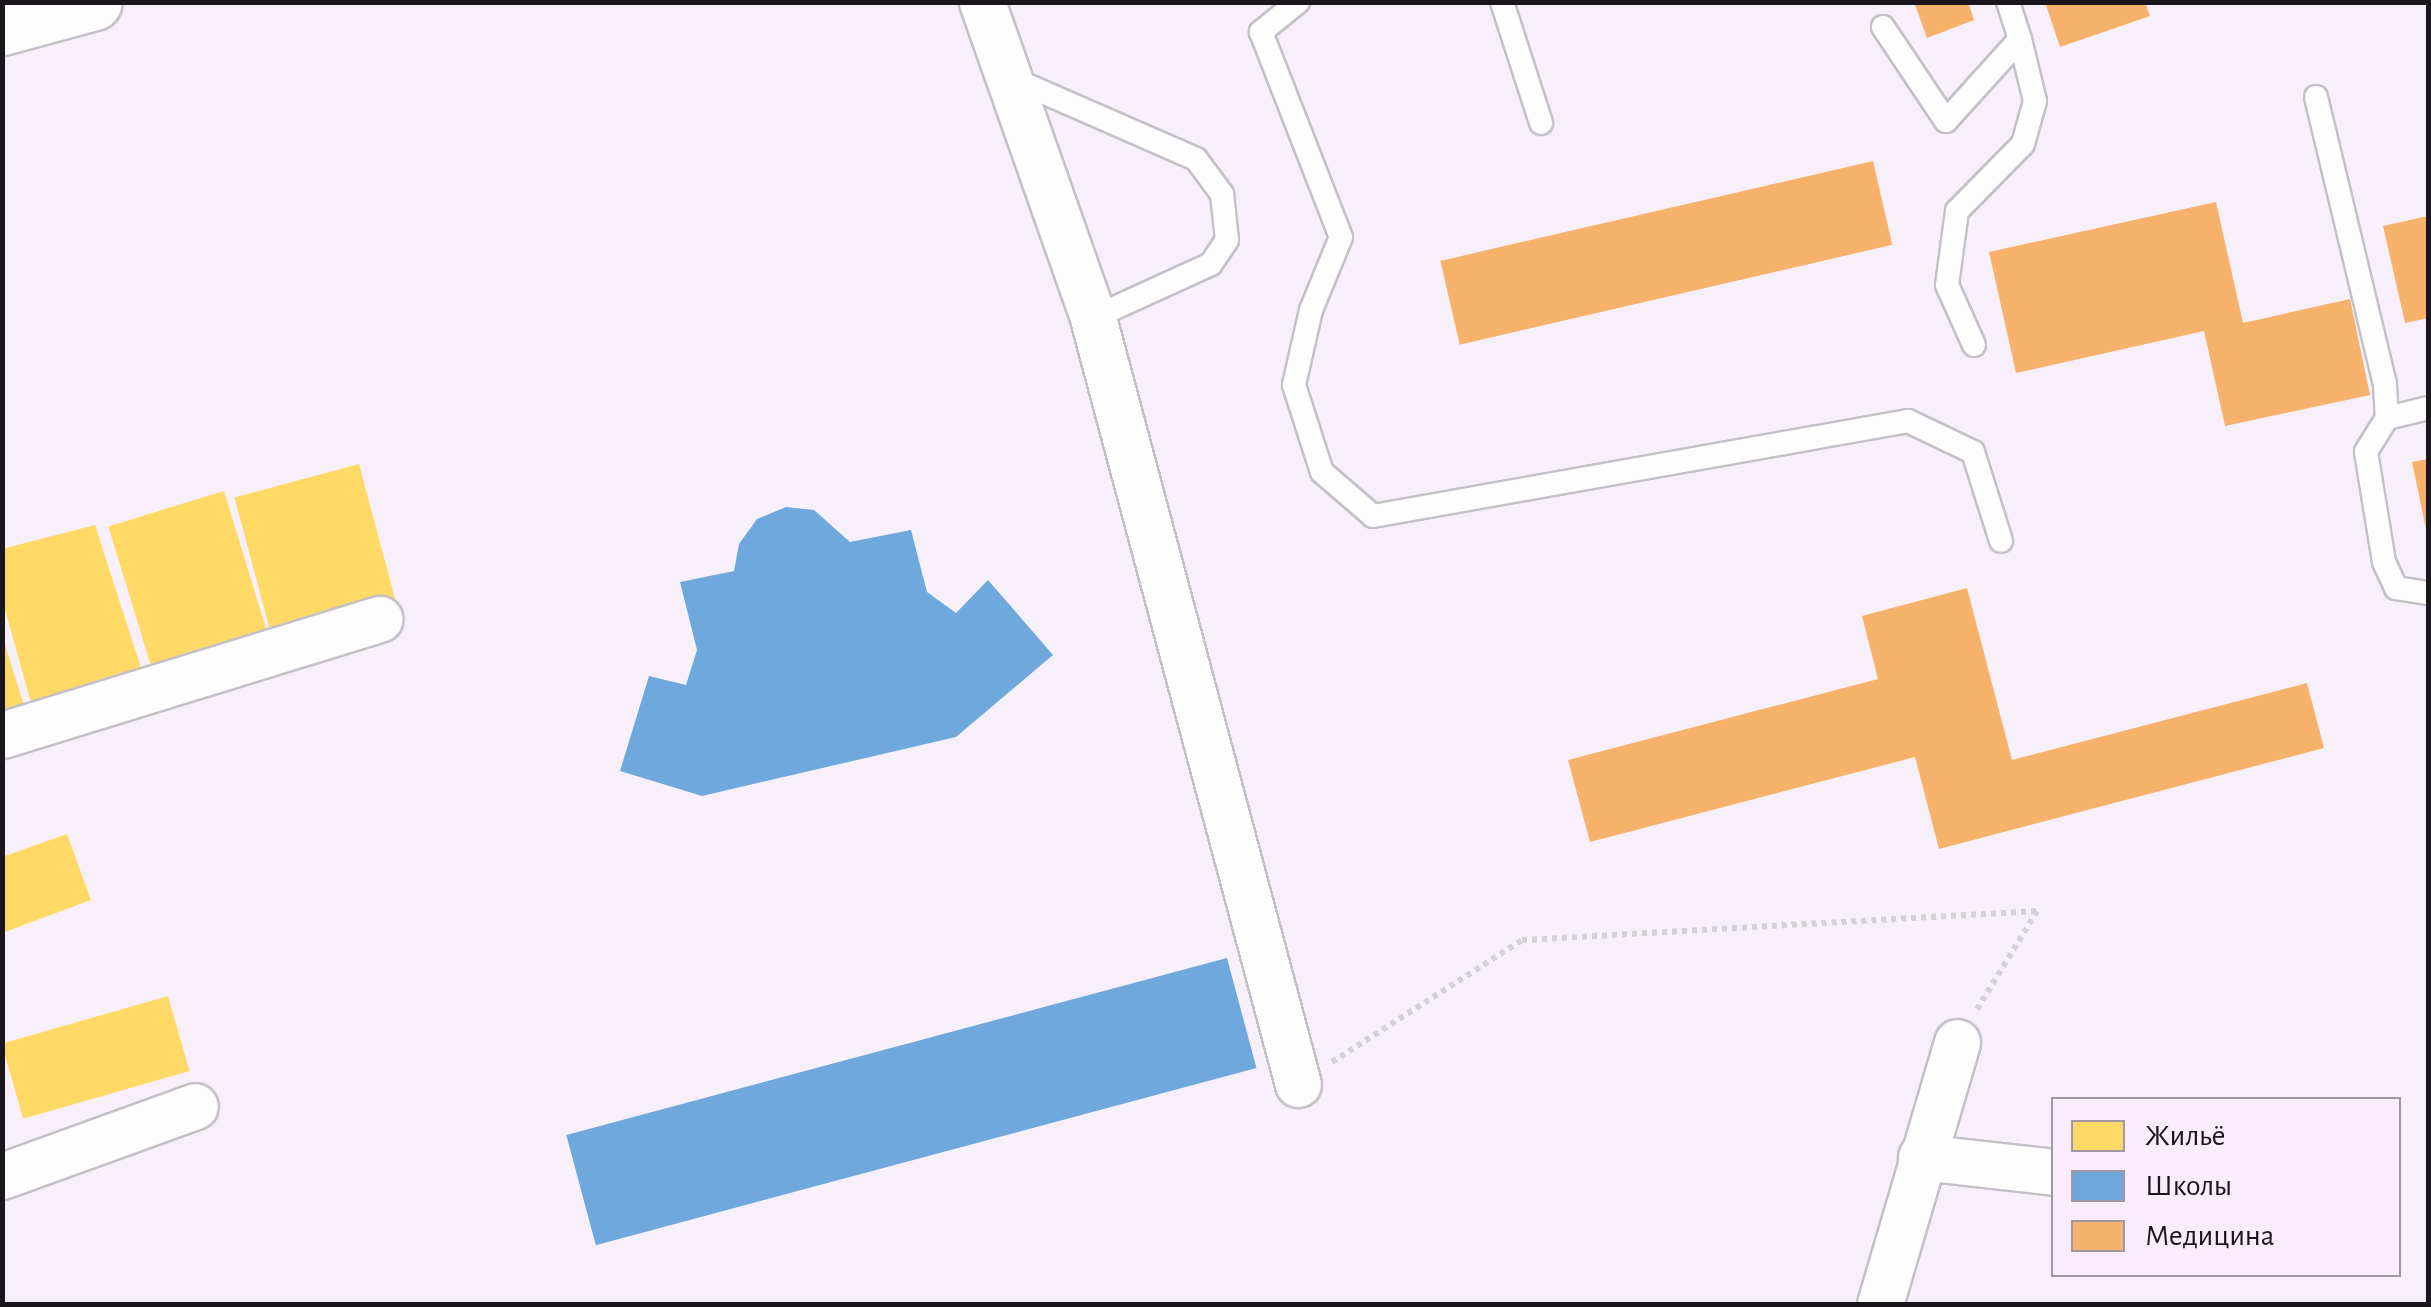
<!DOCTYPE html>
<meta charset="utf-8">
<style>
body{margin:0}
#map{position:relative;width:2431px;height:1307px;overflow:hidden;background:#f7f0fa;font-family:"Alegreya Sans",sans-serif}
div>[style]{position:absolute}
.homes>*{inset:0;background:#ffd966;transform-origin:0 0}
.schools>*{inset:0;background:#6fa8dc;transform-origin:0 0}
.health>*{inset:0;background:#f6b26b;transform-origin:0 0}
.path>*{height:6px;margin-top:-3px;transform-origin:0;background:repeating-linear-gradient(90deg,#d4d2d5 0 5px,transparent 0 10px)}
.roads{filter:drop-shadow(2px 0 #c4c0c7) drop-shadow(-2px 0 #c4c0c7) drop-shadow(0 2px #c4c0c7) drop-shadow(0 -2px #c4c0c7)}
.lane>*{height:22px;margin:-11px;padding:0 11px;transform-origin:11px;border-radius:11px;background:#fefdfe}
.street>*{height:45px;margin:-22.5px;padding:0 22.5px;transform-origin:22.5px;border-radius:22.5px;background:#fefdfe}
.secondary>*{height:55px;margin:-27.5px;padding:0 27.5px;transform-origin:27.5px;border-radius:27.5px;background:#fefdfe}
span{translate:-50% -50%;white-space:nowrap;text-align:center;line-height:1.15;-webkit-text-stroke:10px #f9edfd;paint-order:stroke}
.frame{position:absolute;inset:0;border:5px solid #1a161c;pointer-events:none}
.legend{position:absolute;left:2051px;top:1097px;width:350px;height:180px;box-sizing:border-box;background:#f9edfd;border:2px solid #a097a3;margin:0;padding:12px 18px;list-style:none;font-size:30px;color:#1a161c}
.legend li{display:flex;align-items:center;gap:20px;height:50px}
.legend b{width:50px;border:2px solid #a097a3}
</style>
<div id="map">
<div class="homes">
<i style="left:359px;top:464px;width:143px;height:129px;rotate:75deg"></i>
<i style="left:224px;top:491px;width:150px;height:121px;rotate:73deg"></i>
<i style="clip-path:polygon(95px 525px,143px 674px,32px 706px,2px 599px,2px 549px)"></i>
<i style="clip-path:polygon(2px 635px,25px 709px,2px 715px)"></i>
<i style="clip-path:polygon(67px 834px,91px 900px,2px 933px,2px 857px)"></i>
<i style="left:168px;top:996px;width:78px;height:173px;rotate:74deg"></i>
</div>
<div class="schools">
<i style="clip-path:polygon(786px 507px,814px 510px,850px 542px,911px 530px,927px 592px,956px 613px,988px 580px,1053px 655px,956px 737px,702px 796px,620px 771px,649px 676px,686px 685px,697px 650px,680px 582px,734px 571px,739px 544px,757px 519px)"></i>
<i style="left:1227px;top:958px;width:114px;height:684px;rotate:75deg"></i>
</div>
<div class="health">
<i style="clip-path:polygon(1914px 2px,1968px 2px,1974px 20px,1927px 38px)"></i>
<i style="clip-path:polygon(2045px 2px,2145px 2px,2150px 16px,2060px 47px)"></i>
<i style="left:1873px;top:161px;width:86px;height:444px;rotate:77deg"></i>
<i style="clip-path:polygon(2216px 202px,2243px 323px,2350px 299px,2370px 395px,2225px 426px,2204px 331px,2016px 373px,1989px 252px)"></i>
<i style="clip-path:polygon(2428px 216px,2428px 318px,2405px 323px,2383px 226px)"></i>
<i style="clip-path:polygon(2428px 459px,2428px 534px,2427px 534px,2412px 462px)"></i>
<i style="clip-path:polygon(1967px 588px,2012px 760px,2307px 683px,2324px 748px,1939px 849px,1915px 757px,1590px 842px,1568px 760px,1878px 679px,1862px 616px)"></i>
</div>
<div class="path">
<i style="left:1332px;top:1062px;width:226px;rotate:-32.7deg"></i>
<i style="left:1522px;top:940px;width:516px;rotate:-3.22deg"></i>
<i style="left:2037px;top:911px;width:117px;rotate:121.4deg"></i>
</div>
<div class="roads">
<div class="lane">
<i style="left:1298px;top:2px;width:48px;rotate:141deg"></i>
<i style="left:1261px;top:32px;width:220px;rotate:68.7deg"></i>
<i style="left:1341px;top:237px;width:79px;rotate:112.3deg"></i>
<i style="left:1311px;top:310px;width:77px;rotate:102.8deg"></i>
<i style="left:1294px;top:385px;width:91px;rotate:72.2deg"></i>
<i style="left:1322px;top:472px;width:67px;rotate:40.8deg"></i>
<i style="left:1373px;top:516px;width:543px;rotate:-10.07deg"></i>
<i style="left:1908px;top:421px;width:72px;rotate:25.5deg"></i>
<i style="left:1973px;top:452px;width:93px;rotate:72.5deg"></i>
<i style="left:1502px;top:2px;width:127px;rotate:72.1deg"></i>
<i style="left:1883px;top:27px;width:113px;rotate:56.2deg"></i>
<i style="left:1946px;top:121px;width:110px;rotate:-47.9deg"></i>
<i style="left:2020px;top:39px;width:39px;rotate:-108deg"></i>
<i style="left:1013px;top:79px;width:200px;rotate:23.6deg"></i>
<i style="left:1196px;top:159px;width:44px;rotate:53.4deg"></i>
<i style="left:1222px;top:194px;width:46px;rotate:83.8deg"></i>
<i style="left:1227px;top:240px;width:29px;rotate:124deg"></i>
<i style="left:1211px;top:264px;width:130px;rotate:155.4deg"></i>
<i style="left:2316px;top:97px;width:295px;rotate:76.5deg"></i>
<i style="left:2385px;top:384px;width:34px;rotate:87deg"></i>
<i style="left:2387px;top:418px;width:40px;rotate:122deg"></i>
<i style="left:2366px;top:452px;width:111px;rotate:80.7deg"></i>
<i style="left:2384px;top:562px;width:29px;rotate:65deg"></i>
<i style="left:2396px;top:588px;width:32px;rotate:9deg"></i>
<i style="left:1974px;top:345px;width:66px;rotate:-114.2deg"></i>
<i style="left:1947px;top:285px;width:75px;rotate:-82.3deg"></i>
<i style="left:1957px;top:211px;width:94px;rotate:-45.4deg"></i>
<i style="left:2023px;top:144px;width:45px;rotate:-74.4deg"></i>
<i style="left:2035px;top:101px;width:64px;rotate:-103.6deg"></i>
<i style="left:2387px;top:418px;width:42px;rotate:-13.7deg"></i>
</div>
<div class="street">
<i style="left:982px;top:2px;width:335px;rotate:70.6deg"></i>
<i style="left:1093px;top:318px;width:793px;rotate:75.02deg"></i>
<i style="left:2px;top:735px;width:395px;rotate:-17.1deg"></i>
<i style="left:1921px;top:1157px;width:134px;rotate:6.4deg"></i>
<i style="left:2px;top:1176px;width:205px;rotate:-19.9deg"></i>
<i style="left:1880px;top:1304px;width:273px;rotate:-73.6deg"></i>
</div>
<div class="secondary">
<i style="left:2px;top:27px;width:95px;rotate:-15.2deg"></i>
</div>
</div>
<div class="frame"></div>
<ul class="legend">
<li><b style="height:28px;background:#ffd966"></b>Жильё</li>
<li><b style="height:28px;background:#6fa8dc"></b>Школы</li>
<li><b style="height:28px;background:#f6b26b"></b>Медицина</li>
</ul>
</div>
